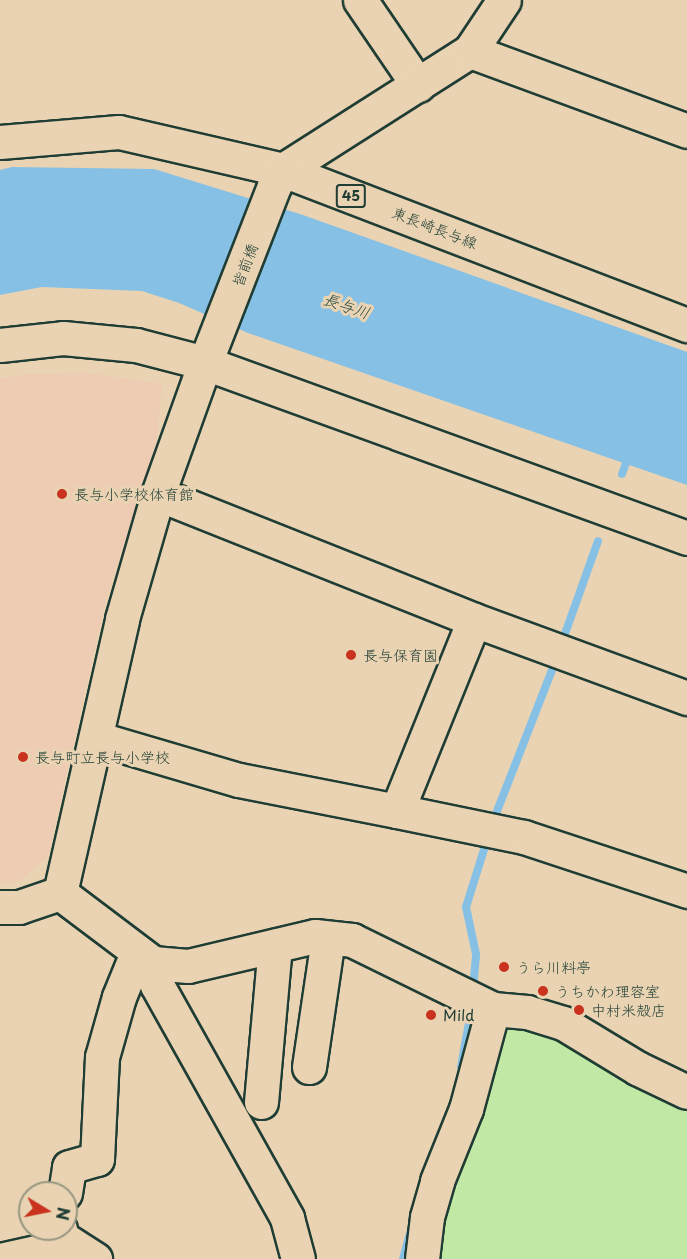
<!DOCTYPE html>
<meta charset="utf-8">
<style>
body{margin:0}
#map{position:relative;width:687px;height:1259px;overflow:hidden;background:#e9d3b2;font-family:"Playpen Sans","Klee One",sans-serif}
div>[style]{position:absolute}
.built>*{inset:0;background:#eeccb4}
.green>*{inset:0;background:#c1e9a5}
.water>*{inset:0;background:#86c1e5}
.stream>*{height:8px;margin:-4px;padding:0 4px;transform-origin:4px;border-radius:4px;background:#86c1e5}
.roads{filter:drop-shadow(2px 0 #1f3d34) drop-shadow(-2px 0 #1f3d34) drop-shadow(0 2px #1f3d34) drop-shadow(0 -2px #1f3d34)}
.minor>*{height:33px;margin:-16.5px;padding:0 16.5px;transform-origin:16.5px;border-radius:16.5px;background:#e9d3b2}
.major>*{height:33px;margin:-16.5px;padding:0 16.5px;transform-origin:16.5px;border-radius:16.5px;background:#e9d3b2}
.dots>*{width:16px;height:16px;translate:-50% -50%;box-sizing:border-box;border:3px solid #e9d3b2;border-radius:50%}
span{translate:-50% -50%;white-space:nowrap;text-align:center;line-height:1.15;-webkit-text-stroke:6px #e9d3b2;paint-order:stroke}
.shield-label span{padding:2px 4px;background:#e9d3b2;border:2px solid;border-radius:4px;-webkit-text-stroke-width:0}
.shield-label{font-size:14px;color:#1f3d34;font-weight:700}
.street-label{font-size:15px;color:#1f3d34}
.poi-label{font-size:15px;color:#1f3d34}
.left{translate:0 -50%;text-align:left}
.water-label{font-size:16px;color:#294a46;font-style:italic}
.north{position:absolute;left:18px;top:1181px;width:60px;height:60px;box-sizing:border-box;background:#e9d3b2;border:2px solid #989780;border-radius:50%;rotate:100deg;font-size:16px;font-weight:700;line-height:24px;text-align:center;color:#1f3d34}
.north::after{content:'';display:block;margin:auto;width:21px;height:27px;background:#c8321e;clip-path:polygon(50% 0,100% 100%,50% 72%,0 100%)}
</style>
<div id="map">
<div class="built">
<i style="clip-path:polygon(88px 373px,162px 384px,156px 446px,106px 599px,48px 856px,19px 881px,0 881px,0 379px,26px 374px)"></i>
</div>
<div class="green">
<i style="clip-path:polygon(500px 1023px,551px 1032px,687px 1105px,687px 1259px,437px 1259px,443px 1219px,456px 1178px,486px 1104px)"></i>
</div>
<div class="water">
<i style="clip-path:polygon(12px 167px,154px 169px,303px 215px,687px 352px,687px 485px,248px 333px,179px 303px,142px 291px,42px 287px,0 295px,0 170px)"></i>
</div>
<div class="stream">
<i style="left:622px;top:474px;width:20px;rotate:-70deg"></i>
<i style="left:561px;top:645px;width:110px;rotate:-70.4deg"></i>
<i style="left:492px;top:824px;width:179px;rotate:-68.7deg"></i>
<i style="left:473px;top:990px;width:36px;rotate:-85deg"></i>
<i style="left:476px;top:954px;width:48px;rotate:-102deg"></i>
<i style="left:466px;top:907px;width:73px;rotate:-72.6deg"></i>
<i style="left:461px;top:1067px;width:62px;rotate:-79.8deg"></i>
<i style="left:403px;top:1259px;width:27px;rotate:-75deg"></i>
</div>
<div class="roads">
<div class="minor">
<i style="left:360px;top:0;width:103px;rotate:55.7deg"></i>
<i style="left:470px;top:51px;width:231px;rotate:20.2deg"></i>
<i style="left:0;top:345px;width:63px;rotate:-6.3deg"></i>
<i style="left:63px;top:338px;width:73px;rotate:5.5deg"></i>
<i style="left:136px;top:345px;width:71px;rotate:14.6deg"></i>
<i style="left:205px;top:363px;width:513px;rotate:19.95deg"></i>
<i style="left:158px;top:494px;width:340px;rotate:21.7deg"></i>
<i style="left:474px;top:620px;width:227px;rotate:20.1deg"></i>
<i style="left:474px;top:620px;width:206px;rotate:112deg"></i>
<i style="left:397px;top:811px;width:130px;rotate:11.6deg"></i>
<i style="left:524px;top:837px;width:172px;rotate:18.3deg"></i>
<i style="left:96px;top:738px;width:149px;rotate:16.4deg"></i>
<i style="left:239px;top:780px;width:161px;rotate:11.1deg"></i>
<i style="left:60px;top:893px;width:281px;rotate:-77.2deg"></i>
<i style="left:122px;top:619px;width:130px;rotate:-73.9deg"></i>
<i style="left:158px;top:494px;width:139px;rotate:-70.3deg"></i>
<i style="left:205px;top:363px;width:190px;rotate:-68.7deg"></i>
<i style="left:274px;top:186px;width:18px;rotate:-61deg"></i>
<i style="left:283px;top:170px;width:222px;rotate:-32.5deg"></i>
<i style="left:470px;top:51px;width:61px;rotate:-56.3deg"></i>
<i style="left:60px;top:893px;width:116px;rotate:37deg"></i>
<i style="left:153px;top:963px;width:35px;rotate:5deg"></i>
<i style="left:188px;top:966px;width:130px;rotate:-13.3deg"></i>
<i style="left:315px;top:936px;width:37px;rotate:6deg"></i>
<i style="left:352px;top:940px;width:157px;rotate:26.1deg"></i>
<i style="left:493px;top:1009px;width:34px;rotate:5deg"></i>
<i style="left:527px;top:1012px;width:38px;rotate:17deg"></i>
<i style="left:563px;top:1023px;width:87px;rotate:31.3deg"></i>
<i style="left:637px;top:1068px;width:55px;rotate:25.6deg"></i>
<i style="left:0;top:907px;width:19px"></i>
<i style="left:19px;top:907px;width:43px;rotate:-18.9deg"></i>
<i style="left:153px;top:963px;width:22px;rotate:80deg"></i>
<i style="left:157px;top:985px;width:267px;rotate:60.8deg"></i>
<i style="left:287px;top:1218px;width:42px;rotate:75deg"></i>
<i style="left:309px;top:1067px;width:130px;rotate:-81.6deg"></i>
<i style="left:261px;top:1102px;width:157px;rotate:-84.9deg"></i>
<i style="left:65px;top:1193px;width:26px;rotate:-81deg"></i>
<i style="left:69px;top:1167px;width:29px;rotate:-16deg"></i>
<i style="left:97px;top:1159px;width:102px;rotate:-87.2deg"></i>
<i style="left:102px;top:1057px;width:62px;rotate:-74.2deg"></i>
<i style="left:119px;top:997px;width:48px;rotate:-67.8deg"></i>
<i style="left:60px;top:1229px;width:7px;rotate:98deg"></i>
<i style="left:59px;top:1236px;width:43px;rotate:32.6deg"></i>
<i style="left:4px;top:1259px;width:47px;rotate:-12.3deg"></i>
<i style="left:50px;top:1249px;width:16px;rotate:-55deg"></i>
<i style="left:422px;top:1259px;width:42px;rotate:-83.2deg"></i>
<i style="left:427px;top:1217px;width:37px;rotate:-74deg"></i>
<i style="left:437px;top:1181px;width:78px;rotate:-68.1deg"></i>
<i style="left:466px;top:1109px;width:104px;rotate:-74.9deg"></i>
</div>
<div class="major">
<i style="left:0;top:142px;width:119px;rotate:-4.8deg"></i>
<i style="left:119px;top:132px;width:168px;rotate:13deg"></i>
<i style="left:283px;top:170px;width:433px;rotate:21deg"></i>
</div>
</div>
<div class="dots">
<i style="left:62px;top:494px;background:#c8321e"></i>
<i style="left:351px;top:655px;background:#c8321e"></i>
<i style="left:23px;top:757px;background:#c8321e"></i>
<i style="left:504px;top:967px;background:#c8321e"></i>
<i style="left:543px;top:991px;background:#c8321e"></i>
<i style="left:579px;top:1010px;background:#c8321e"></i>
<i style="left:431px;top:1015px;background:#c8321e"></i>
</div>
<div class="shield-label">
<span style="left:351px;top:196px">45</span>
</div>
<div class="street-label">
<span style="left:435px;top:227px;rotate:21deg">東長崎長与線</span>
<span style="left:244px;top:265px;rotate:-69deg">皆前橋</span>
</div>
<div class="poi-label">
<span class="left" style="left:74px;top:494px">長与小学校体育館</span>
<span class="left" style="left:363px;top:655px">長与保育園</span>
<span class="left" style="left:35px;top:757px">長与町立長与小学校</span>
<span class="left" style="left:516px;top:967px">うら川料亭</span>
<span class="left" style="left:555px;top:991px">うちかわ理容室</span>
<span class="left" style="left:591px;top:1010px">中村米殻店</span>
<span class="left" style="left:443px;top:1015px">Mild</span>
</div>
<div class="water-label">
<span style="left:347px;top:305px;rotate:19deg">長与川</span>
</div>
<div class="north">N</div>
</div>
